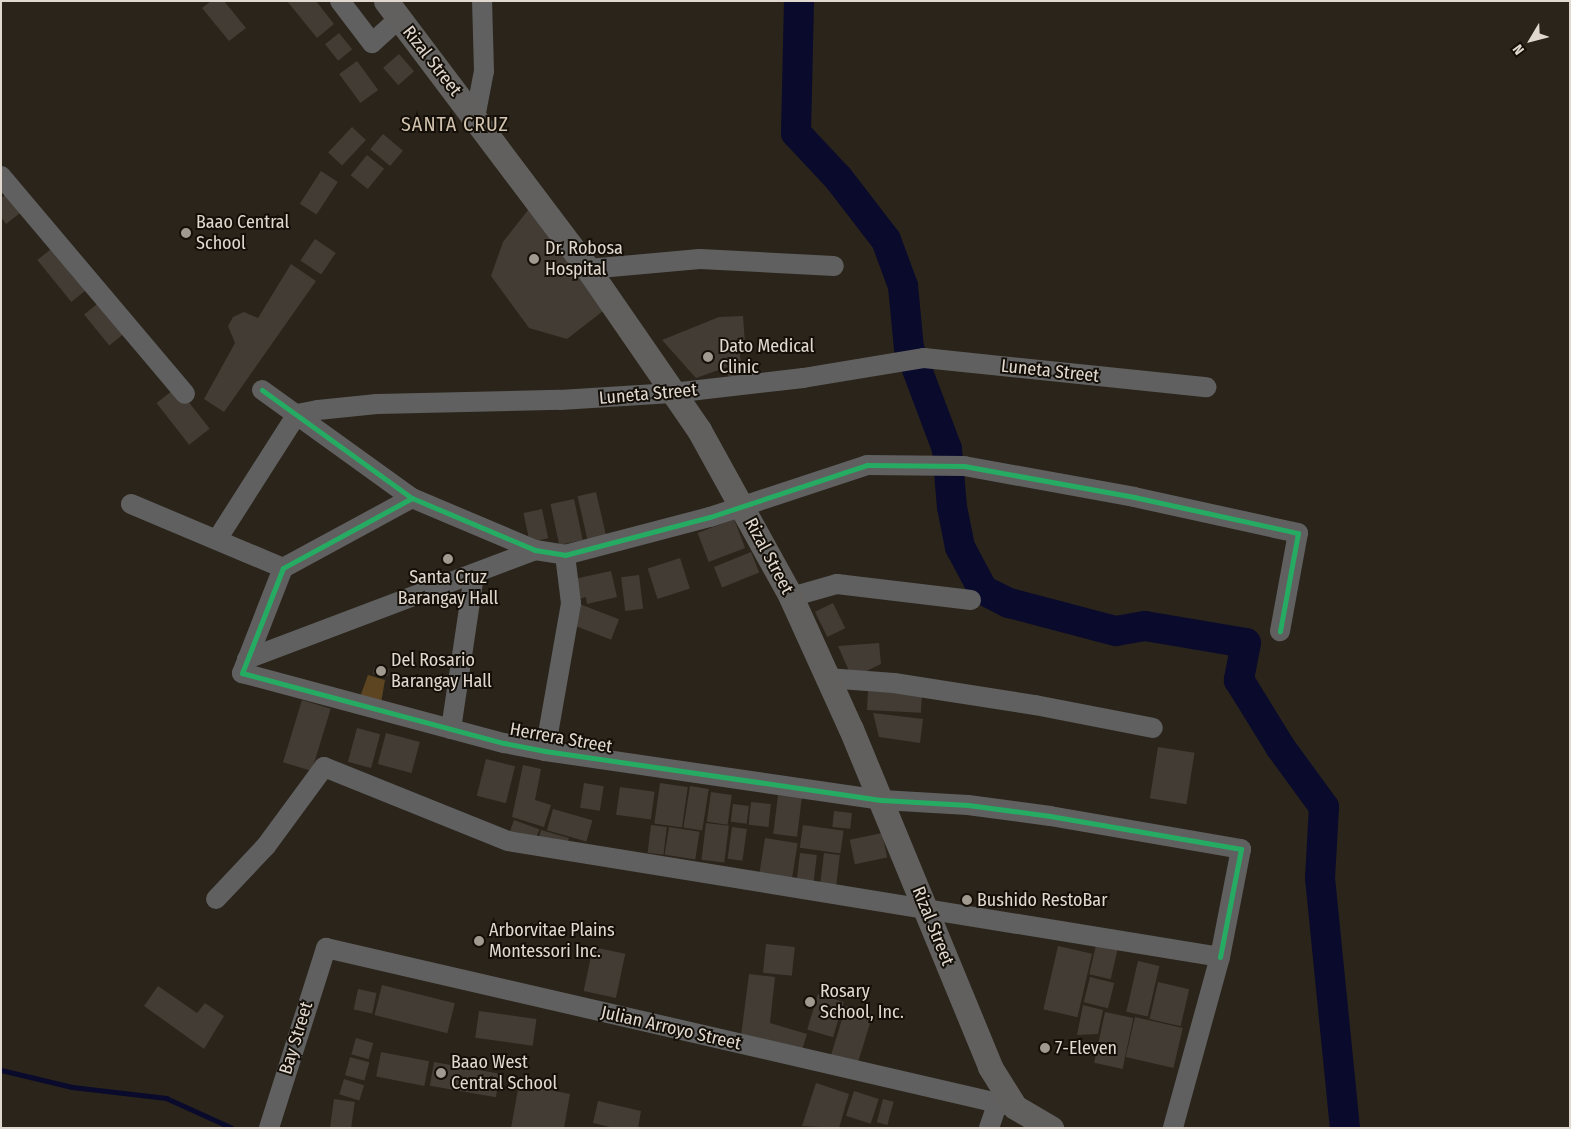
<!DOCTYPE html>
<style>
body{margin:0}
#map{position:relative;width:1571px;height:1129px;overflow:hidden;background:#2a241a;font-family:"Fira Sans Condensed",sans-serif}
div>[style]{position:absolute}
.green>*{inset:0;background:#5d4521}
.stream>*{height:5px;margin:-2.5px;padding:0 2.5px;transform-origin:2.5px;border-radius:2.5px;background:#090a2c}
.river>*{height:30px;margin:-15px;padding:0 15px;transform-origin:15px;border-radius:15px;background:#090a2c}
.building>*{inset:0;background:#423c35;transform-origin:0 0}
.minor>*{height:20px;margin:-10px;padding:0 10px;transform-origin:10px;border-radius:10px;background:#606061}
.major>*{height:25px;margin:-12.5px;padding:0 12.5px;transform-origin:12.5px;border-radius:12.5px;background:#61605e}
.cycleway>*{height:5px;margin:-2.5px;padding:0 2.5px;transform-origin:2.5px;border-radius:2.5px;background:#26ab63}
.dots>*{width:14px;height:14px;translate:-50% -50%;box-sizing:border-box;border:2px solid #140f08;border-radius:50%}
span{translate:-50% -50%;white-space:nowrap;text-align:center;line-height:1.15;-webkit-text-stroke:4px #140f08;paint-order:stroke}
.street-label{font-size:18px;color:#e1d9cf}
.poi-label{font-size:18px;color:#e1d9cf}
.left{translate:0 -50%;text-align:left}
.quarter-label{font-size:20px;color:#d2c3af;letter-spacing:1px}
.frame{position:absolute;inset:0;border:2px solid #e1d9cf;pointer-events:none}
.north{position:absolute;left:1506px;top:15px;width:50px;height:50px;-webkit-text-stroke:4px #140f08;paint-order:stroke;rotate:233deg;font-size:14px;font-weight:700;line-height:20px;text-align:center;color:#e1d9cf}
.north::after{content:'';display:block;margin:auto;width:18px;height:22px;background:#e1d9cf;clip-path:polygon(50% 0,100% 100%,50% 72%,0 100%)}
</style>
<div id="map">
<div class="green">
<i style="clip-path:polygon(368px 675px,385px 680px,381px 703px,360px 697px)"></i>
</div>
<div class="stream">
<i style="left:1px;top:1070px;width:73px;rotate:13.5deg"></i>
<i style="left:72px;top:1087px;width:95px;rotate:6.7deg"></i>
<i style="left:166px;top:1098px;width:72px;rotate:24.4deg"></i>
</div>
<div class="river">
<i style="left:799px;top:1px;width:132px;rotate:91.3deg"></i>
<i style="left:796px;top:133px;width:63px;rotate:46.9deg"></i>
<i style="left:839px;top:179px;width:77px;rotate:52.4deg"></i>
<i style="left:886px;top:240px;width:49px;rotate:69.7deg"></i>
<i style="left:903px;top:286px;width:62px;rotate:84.5deg"></i>
<i style="left:909px;top:348px;width:108px;rotate:69.4deg"></i>
<i style="left:947px;top:449px;width:58px;rotate:85.1deg"></i>
<i style="left:952px;top:507px;width:41px;rotate:78.7deg"></i>
<i style="left:960px;top:547px;width:49px;rotate:61.9deg"></i>
<i style="left:983px;top:590px;width:29px;rotate:27deg"></i>
<i style="left:1009px;top:603px;width:111px;rotate:14.7deg"></i>
<i style="left:1116px;top:631px;width:29px;rotate:-10deg"></i>
<i style="left:1145px;top:626px;width:102px;rotate:9.6deg"></i>
<i style="left:1246px;top:643px;width:38px;rotate:101deg"></i>
<i style="left:1239px;top:680px;width:80px;rotate:58.3deg"></i>
<i style="left:1281px;top:748px;width:73px;rotate:53.9deg"></i>
<i style="left:1324px;top:807px;width:71px;rotate:93.2deg"></i>
<i style="left:1320px;top:878px;width:251px;rotate:84.3deg"></i>
</div>
<div class="building">
<i style="clip-path:polygon(211px 1px,224px 1px,246px 28px,229px 41px,202px 8px)"></i>
<i style="clip-path:polygon(287px 1px,316px 1px,334px 24px,317px 38px)"></i>
<i style="left:339px;top:33px;width:21px;height:18px;rotate:51deg"></i>
<i style="left:399px;top:54px;width:23px;height:21px;rotate:49deg"></i>
<i style="left:357px;top:61px;width:36px;height:22px;rotate:54deg"></i>
<i style="left:352px;top:127px;width:19px;height:35px;rotate:43deg"></i>
<i style="left:383px;top:134px;width:26px;height:20px;rotate:40deg"></i>
<i style="left:367px;top:155px;width:22px;height:26px;rotate:39deg"></i>
<i style="left:321px;top:171px;width:20px;height:39px;rotate:33deg"></i>
<i style="clip-path:polygon(10px 192px,24px 210px,6px 224px,1px 217px,1px 198px)"></i>
<i style="clip-path:polygon(532px 205px,607px 308px,567px 339px,529px 328px,491px 276px,503px 242px)"></i>
<i style="left:315px;top:239px;width:25px;height:26px;rotate:34deg"></i>
<i style="left:56px;top:245px;width:54px;height:24px;rotate:51deg"></i>
<i style="clip-path:polygon(291px 264px,316px 281px,224px 412px,204px 399px,235px 343px,228px 326px,233px 317px,244px 312px,258px 318px)"></i>
<i style="left:102px;top:300px;width:40px;height:23px;rotate:51deg"></i>
<i style="clip-path:polygon(743px 316px,745px 343px,739px 347px,743px 378px,729px 379px,727px 367px,696px 378px,662px 340px,719px 317px)"></i>
<i style="left:177px;top:387px;width:53px;height:26px;rotate:52deg"></i>
<i style="left:596px;top:492px;width:44px;height:19px;rotate:77deg"></i>
<i style="left:574px;top:499px;width:42px;height:24px;rotate:78deg"></i>
<i style="left:542px;top:509px;width:30px;height:19px;rotate:78deg"></i>
<i style="left:734px;top:519px;width:31px;height:39px;rotate:69deg"></i>
<i style="left:751px;top:552px;width:22px;height:40px;rotate:68deg"></i>
<i style="left:680px;top:558px;width:32px;height:34px;rotate:72deg"></i>
<i style="clip-path:polygon(611px 571px,617px 597px,587px 604px,586px 597px,579px 599px,574px 579px)"></i>
<i style="left:639px;top:575px;width:34px;height:18px;rotate:83deg"></i>
<i style="left:577px;top:603px;width:45px;height:22px;rotate:21deg"></i>
<i style="left:833px;top:603px;width:28px;height:20px;rotate:64deg"></i>
<i style="clip-path:polygon(879px 643px,881px 664px,852px 678px,838px 646px)"></i>
<i style="left:374px;top:667px;width:15px;height:7px;rotate:8deg"></i>
<i style="left:868px;top:691px;width:54px;height:19px;rotate:3deg"></i>
<i style="left:302px;top:700px;width:30px;height:65px;rotate:17deg"></i>
<i style="clip-path:polygon(873px 713px,923px 719px,920px 743px,879px 737px)"></i>
<i style="left:357px;top:728px;width:24px;height:35px;rotate:15deg"></i>
<i style="left:386px;top:733px;width:35px;height:32px;rotate:15deg"></i>
<i style="left:1158px;top:747px;width:37px;height:52px;rotate:9deg"></i>
<i style="left:486px;top:759px;width:30px;height:38px;rotate:14deg"></i>
<i style="clip-path:polygon(523px 765px,541px 769px,535px 800px,551px 805px,544px 827px,512px 817px)"></i>
<i style="left:584px;top:783px;width:20px;height:25px;rotate:9deg"></i>
<i style="left:660px;top:783px;width:28px;height:41px;rotate:8deg"></i>
<i style="left:690px;top:786px;width:19px;height:42px;rotate:9deg"></i>
<i style="left:620px;top:787px;width:35px;height:28px;rotate:8deg"></i>
<i style="left:711px;top:792px;width:21px;height:30px;rotate:8deg"></i>
<i style="left:778px;top:795px;width:24px;height:39px;rotate:7deg"></i>
<i style="left:751px;top:802px;width:20px;height:23px;rotate:6deg"></i>
<i style="left:733px;top:804px;width:16px;height:18px;rotate:7deg"></i>
<i style="left:553px;top:809px;width:41px;height:22px;rotate:16deg"></i>
<i style="left:834px;top:811px;width:18px;height:16px;rotate:6deg"></i>
<i style="left:514px;top:820px;width:27px;height:21px;rotate:20deg"></i>
<i style="left:706px;top:823px;width:23px;height:37px;rotate:7deg"></i>
<i style="left:651px;top:825px;width:16px;height:28px;rotate:7deg"></i>
<i style="left:803px;top:825px;width:41px;height:23px;rotate:8deg"></i>
<i style="left:669px;top:827px;width:31px;height:28px;rotate:9deg"></i>
<i style="left:732px;top:827px;width:15px;height:32px;rotate:8deg"></i>
<i style="left:541px;top:830px;width:29px;height:20px;rotate:16deg"></i>
<i style="left:882px;top:833px;width:25px;height:33px;rotate:78deg"></i>
<i style="left:765px;top:838px;width:33px;height:35px;rotate:9deg"></i>
<i style="left:800px;top:853px;width:17px;height:30px;rotate:7deg"></i>
<i style="left:824px;top:853px;width:16px;height:34px;rotate:7deg"></i>
<i style="left:766px;top:944px;width:29px;height:29px;rotate:6deg"></i>
<i style="left:1096px;top:945px;width:22px;height:30px;rotate:13deg"></i>
<i style="left:1058px;top:946px;width:35px;height:65px;rotate:13deg"></i>
<i style="left:593px;top:947px;width:33px;height:45px;rotate:12deg"></i>
<i style="left:1138px;top:961px;width:22px;height:52px;rotate:13deg"></i>
<i style="clip-path:polygon(749px 974px,775px 977px,770px 1023px,807px 1034px,801px 1053px,741px 1036px)"></i>
<i style="left:1090px;top:977px;width:25px;height:26px;rotate:14deg"></i>
<i style="left:1158px;top:982px;width:32px;height:38px;rotate:13deg"></i>
<i style="left:382px;top:985px;width:75px;height:31px;rotate:14deg"></i>
<i style="clip-path:polygon(158px 986px,197px 1013px,205px 1003px,224px 1016px,204px 1049px,144px 1006px)"></i>
<i style="left:358px;top:989px;width:19px;height:21px;rotate:12deg"></i>
<i style="left:818px;top:994px;width:27px;height:37px;rotate:17deg"></i>
<i style="clip-path:polygon(1083px 1005px,1103px 1010px,1098px 1034px,1077px 1035px)"></i>
<i style="left:846px;top:1006px;width:28px;height:54px;rotate:17deg"></i>
<i style="left:479px;top:1011px;width:58px;height:27px;rotate:8deg"></i>
<i style="left:1105px;top:1012px;width:29px;height:52px;rotate:12deg"></i>
<i style="left:1135px;top:1017px;width:49px;height:41px;rotate:13deg"></i>
<i style="left:356px;top:1038px;width:18px;height:17px;rotate:16deg"></i>
<i style="left:381px;top:1052px;width:49px;height:25px;rotate:11deg"></i>
<i style="left:350px;top:1057px;width:20px;height:19px;rotate:15deg"></i>
<i style="left:434px;top:1062px;width:67px;height:24px;rotate:10deg"></i>
<i style="left:344px;top:1079px;width:21px;height:16px;rotate:17deg"></i>
<i style="clip-path:polygon(816px 1083px,849px 1094px,839px 1128px,802px 1126px)"></i>
<i style="clip-path:polygon(519px 1084px,570px 1094px,564px 1128px,511px 1128px)"></i>
<i style="left:854px;top:1091px;width:26px;height:26px;rotate:18deg"></i>
<i style="left:334px;top:1099px;width:21px;height:29px;rotate:8deg"></i>
<i style="left:883px;top:1099px;width:11px;height:24px;rotate:15deg"></i>
<i style="clip-path:polygon(598px 1101px,641px 1111px,638px 1128px,614px 1128px,593px 1123px)"></i>
</div>
<div class="minor">
<i style="left:340px;top:1px;width:53px;rotate:52.7deg"></i>
<i style="left:372px;top:43px;width:36px;rotate:-42deg"></i>
<i style="left:475px;top:118px;width:48px;rotate:-79.2deg"></i>
<i style="left:484px;top:71px;width:70px;rotate:-91.6deg"></i>
<i style="left:1px;top:176px;width:285px;rotate:49.8deg"></i>
<i style="left:588px;top:269px;width:112px;rotate:-5.1deg"></i>
<i style="left:700px;top:259px;width:134px;rotate:3deg"></i>
<i style="left:262px;top:390px;width:185px;rotate:35.8deg"></i>
<i style="left:412px;top:498px;width:134px;rotate:22.9deg"></i>
<i style="left:535px;top:550px;width:30px;rotate:9deg"></i>
<i style="left:565px;top:555px;width:150px;rotate:-14.7deg"></i>
<i style="left:710px;top:517px;width:165px;rotate:-18.3deg"></i>
<i style="left:867px;top:465px;width:97px;rotate:0.6deg"></i>
<i style="left:964px;top:466px;width:173px;rotate:10.3deg"></i>
<i style="left:1134px;top:497px;width:168px;rotate:12.4deg"></i>
<i style="left:1298px;top:533px;width:100px;rotate:100.4deg"></i>
<i style="left:412px;top:498px;width:147px;rotate:151.5deg"></i>
<i style="left:283px;top:568px;width:113px;rotate:111.3deg"></i>
<i style="left:242px;top:673px;width:271px;rotate:15deg"></i>
<i style="left:504px;top:743px;width:42px;rotate:11deg"></i>
<i style="left:545px;top:751px;width:341px;rotate:8.3deg"></i>
<i style="left:882px;top:800px;width:86px;rotate:3.3deg"></i>
<i style="left:968px;top:805px;width:83px;rotate:7.6deg"></i>
<i style="left:1050px;top:816px;width:194px;rotate:9.8deg"></i>
<i style="left:1241px;top:849px;width:110px;rotate:101deg"></i>
<i style="left:131px;top:504px;width:165px;rotate:22.8deg"></i>
<i style="left:218px;top:538px;width:147px;rotate:-57.5deg"></i>
<i style="left:297px;top:414px;width:21px;rotate:-11deg"></i>
<i style="left:318px;top:410px;width:59px;rotate:-5.8deg"></i>
<i style="left:377px;top:404px;width:183px;rotate:-1.3deg"></i>
<i style="left:560px;top:400px;width:112px;rotate:-3.6deg"></i>
<i style="left:672px;top:393px;width:132px;rotate:-6.5deg"></i>
<i style="left:803px;top:378px;width:123px;rotate:-9.4deg"></i>
<i style="left:924px;top:358px;width:284px;rotate:5.9deg"></i>
<i style="left:791px;top:597px;width:48px;rotate:-15.8deg"></i>
<i style="left:837px;top:584px;width:135px;rotate:6.8deg"></i>
<i style="left:247px;top:659px;width:308px;rotate:-20.7deg"></i>
<i style="left:827px;top:678px;width:67px;rotate:4.3deg"></i>
<i style="left:894px;top:683px;width:143px;rotate:8.9deg"></i>
<i style="left:1035px;top:705px;width:120px;rotate:11deg"></i>
<i style="left:451px;top:729px;width:156px;rotate:-81.5deg"></i>
<i style="left:545px;top:751px;width:150px;rotate:-80deg"></i>
<i style="left:571px;top:603px;width:48px;rotate:-97.1deg"></i>
<i style="left:216px;top:899px;width:73px;rotate:-46.7deg"></i>
<i style="left:266px;top:846px;width:98px;rotate:-53.7deg"></i>
<i style="left:324px;top:767px;width:198px;rotate:21.9deg"></i>
<i style="left:508px;top:841px;width:721px;rotate:9.25deg"></i>
<i style="left:1220px;top:957px;width:177px;rotate:105.4deg"></i>
<i style="left:269px;top:1128px;width:189px;rotate:-72.4deg"></i>
<i style="left:326px;top:948px;width:707px;rotate:12.99deg"></i>
<i style="left:989px;top:1128px;width:24px;rotate:-71deg"></i>
</div>
<div class="major">
<i style="left:386px;top:1px;width:336px;rotate:53deg"></i>
<i style="left:588px;top:269px;width:196px;rotate:55.4deg"></i>
<i style="left:699px;top:430px;width:191px;rotate:61.1deg"></i>
<i style="left:791px;top:597px;width:145px;rotate:65.6deg"></i>
<i style="left:851px;top:729px;width:365px;rotate:67.6deg"></i>
<i style="left:990px;top:1067px;width:47px;rotate:58deg"></i>
<i style="left:1015px;top:1107px;width:42px;rotate:30.3deg"></i>
</div>
<div class="cycleway">
<i style="left:262px;top:390px;width:185px;rotate:35.8deg"></i>
<i style="left:412px;top:498px;width:134px;rotate:22.9deg"></i>
<i style="left:535px;top:550px;width:30px;rotate:9deg"></i>
<i style="left:565px;top:555px;width:150px;rotate:-14.7deg"></i>
<i style="left:710px;top:517px;width:165px;rotate:-18.3deg"></i>
<i style="left:867px;top:465px;width:97px;rotate:0.6deg"></i>
<i style="left:964px;top:466px;width:173px;rotate:10.3deg"></i>
<i style="left:1134px;top:497px;width:168px;rotate:12.4deg"></i>
<i style="left:1298px;top:533px;width:100px;rotate:100.4deg"></i>
<i style="left:412px;top:498px;width:147px;rotate:151.5deg"></i>
<i style="left:283px;top:568px;width:113px;rotate:111.3deg"></i>
<i style="left:242px;top:673px;width:271px;rotate:15deg"></i>
<i style="left:504px;top:743px;width:42px;rotate:11deg"></i>
<i style="left:545px;top:751px;width:341px;rotate:8.3deg"></i>
<i style="left:882px;top:800px;width:86px;rotate:3.3deg"></i>
<i style="left:968px;top:805px;width:83px;rotate:7.6deg"></i>
<i style="left:1050px;top:816px;width:194px;rotate:9.8deg"></i>
<i style="left:1241px;top:849px;width:110px;rotate:101deg"></i>
</div>
<div class="dots">
<i style="left:186px;top:233px;background:#a19a90"></i>
<i style="left:534px;top:259px;background:#a19a90"></i>
<i style="left:708px;top:357px;background:#a19a90"></i>
<i style="left:448px;top:559px;background:#a19a90"></i>
<i style="left:381px;top:671px;background:#a19a90"></i>
<i style="left:967px;top:900px;background:#a19a90"></i>
<i style="left:479px;top:941px;background:#a19a90"></i>
<i style="left:810px;top:1002px;background:#a19a90"></i>
<i style="left:1045px;top:1048px;background:#a19a90"></i>
<i style="left:441px;top:1073px;background:#a19a90"></i>
</div>
<div class="street-label">
<span style="left:432px;top:61px;rotate:52deg">Rizal Street</span>
<span style="left:1050px;top:371px;rotate:6deg">Luneta Street</span>
<span style="left:648px;top:394px;rotate:-5deg">Luneta Street</span>
<span style="left:769px;top:556px;rotate:62deg">Rizal Street</span>
<span style="left:561px;top:738px;rotate:10deg">Herrera Street</span>
<span style="left:933px;top:926px;rotate:68deg">Rizal Street</span>
<span style="left:671px;top:1028px;rotate:13deg">Julian Arroyo Street</span>
<span style="left:296px;top:1038px;rotate:-73deg">Bay Street</span>
</div>
<div class="poi-label">
<span class="left" style="left:196px;top:233px">Baao Central<br>School</span>
<span class="left" style="left:545px;top:259px">Dr. Robosa<br>Hospital</span>
<span class="left" style="left:719px;top:357px">Dato Medical<br>Clinic</span>
<span style="left:448px;top:588px">Santa Cruz<br>Barangay Hall</span>
<span class="left" style="left:391px;top:671px">Del Rosario<br>Barangay Hall</span>
<span class="left" style="left:977px;top:900px">Bushido RestoBar</span>
<span class="left" style="left:489px;top:941px">Arborvitae Plains<br>Montessori Inc.</span>
<span class="left" style="left:820px;top:1002px">Rosary<br>School, Inc.</span>
<span class="left" style="left:1055px;top:1048px">7-Eleven</span>
<span class="left" style="left:451px;top:1073px">Baao West<br>Central School</span>
</div>
<div class="quarter-label">
<span style="left:455px;top:124px">SANTA CRUZ</span>
</div>
<div class="frame"></div>
<div class="north">N</div>
</div>
